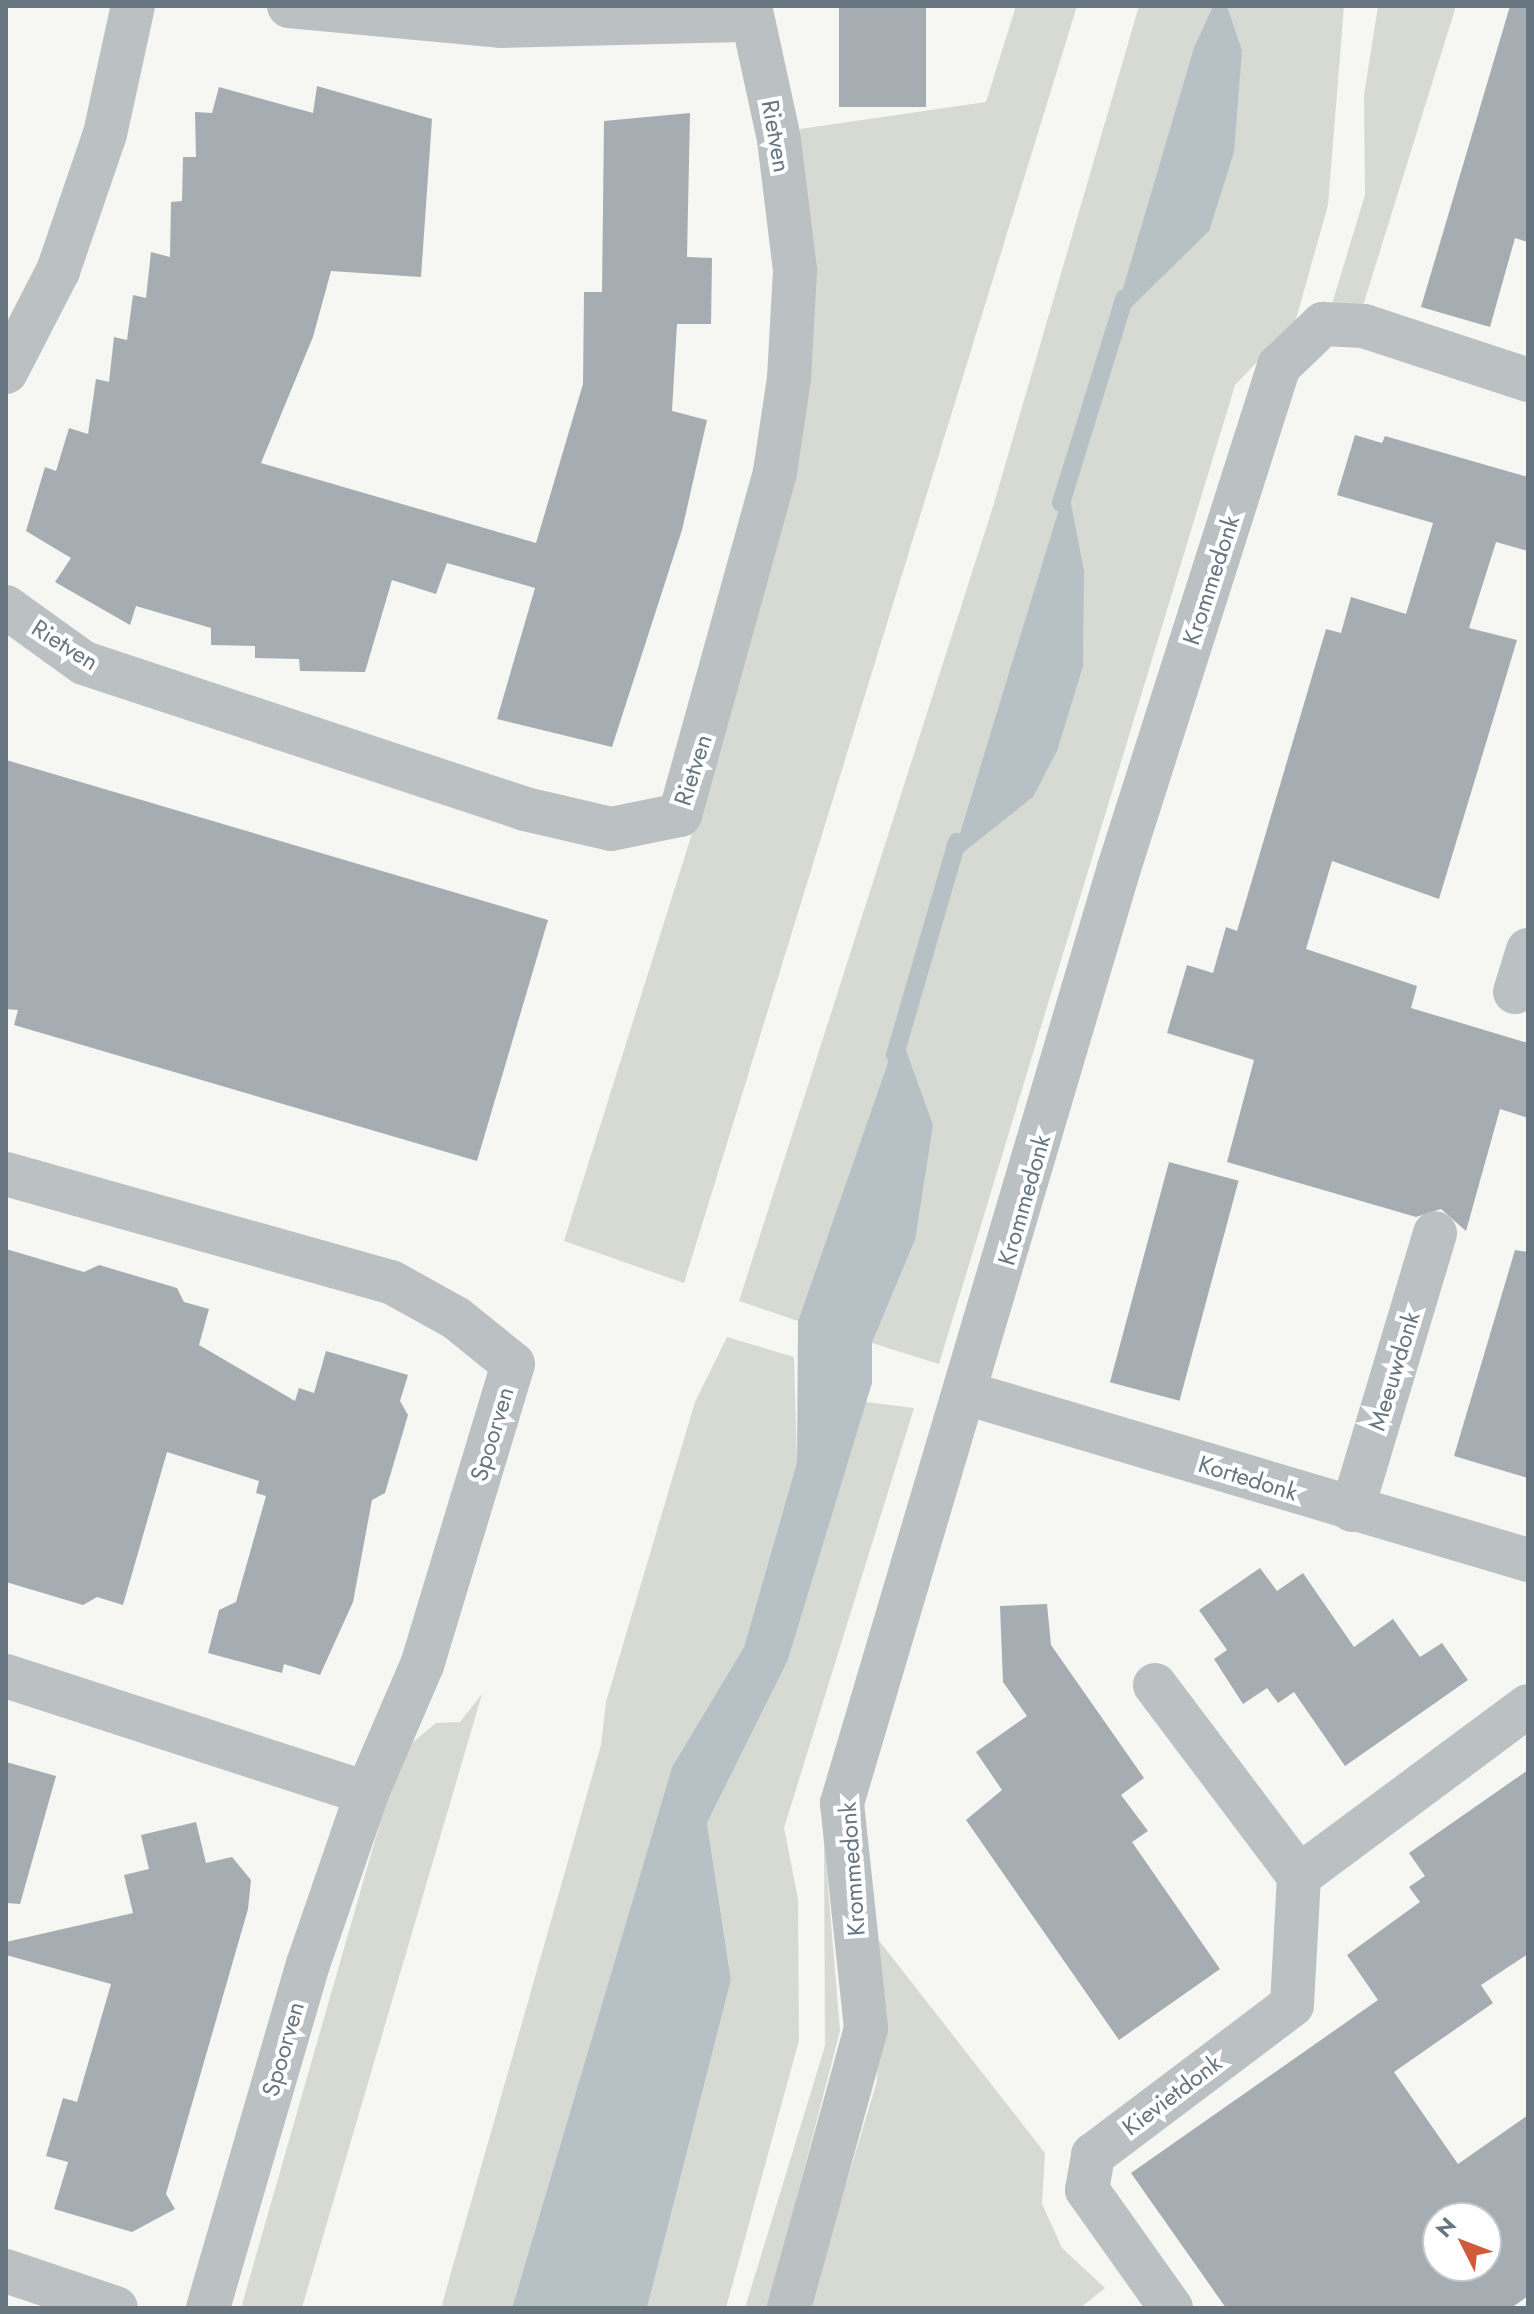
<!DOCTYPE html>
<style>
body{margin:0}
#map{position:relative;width:1534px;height:2314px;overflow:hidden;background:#f6f6f3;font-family:Jost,sans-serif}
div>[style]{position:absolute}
.green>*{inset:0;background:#d6dad3}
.water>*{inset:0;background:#b7c1c5}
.stream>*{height:18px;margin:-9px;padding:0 9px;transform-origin:9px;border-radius:9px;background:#b7c1c5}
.building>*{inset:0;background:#a6adb2;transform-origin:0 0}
.minor>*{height:44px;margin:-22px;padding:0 22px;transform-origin:22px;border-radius:22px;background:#bbc0c3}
span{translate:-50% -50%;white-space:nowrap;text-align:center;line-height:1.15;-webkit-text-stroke:8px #fff;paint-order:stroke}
.street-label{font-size:24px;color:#687681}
.frame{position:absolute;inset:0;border:8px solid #687681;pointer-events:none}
.north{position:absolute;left:1422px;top:2202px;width:80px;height:80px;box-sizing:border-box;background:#fff;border:2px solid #c3c8cd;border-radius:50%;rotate:312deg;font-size:22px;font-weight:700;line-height:32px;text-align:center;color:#687681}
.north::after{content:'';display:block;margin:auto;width:28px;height:36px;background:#d15b39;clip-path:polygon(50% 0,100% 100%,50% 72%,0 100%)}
</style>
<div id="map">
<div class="green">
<i style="clip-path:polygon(1016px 6px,1077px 6px,684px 1283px,564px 1241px,722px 738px,812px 239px,800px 129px,986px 102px)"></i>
<i style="clip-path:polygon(evenodd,1139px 6px,1213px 6px,1194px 47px,1113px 325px,1242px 50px,1227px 6px,1344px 6px,1328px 205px,1291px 337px,1275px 343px,1235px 385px,939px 1364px,872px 1343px,915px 1240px,899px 1032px,798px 1321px,739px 1301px,992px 510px,1139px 6px,1067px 485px,1084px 570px,1033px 797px,951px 861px,1067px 485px)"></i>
<i style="clip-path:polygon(1378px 6px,1456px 6px,1357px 325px,1325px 327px,1365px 195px,1364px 95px)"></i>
<i style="clip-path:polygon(727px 1337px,794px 1357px,797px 1462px,744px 1647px,672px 1767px,512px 2308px,441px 2308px,601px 1745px,606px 1702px,695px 1402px)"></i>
<i style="clip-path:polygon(866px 1402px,914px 1408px,784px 1828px,798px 1899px,799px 2040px,726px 2308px,647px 2308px,731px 1980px,707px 1823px,788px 1660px)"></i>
<i style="clip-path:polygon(482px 1694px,302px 2308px,241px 2308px,400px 1753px,436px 1723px,460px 1722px)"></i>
<i style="clip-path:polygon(824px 1837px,840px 2031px,768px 2308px,745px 2308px,825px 2046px)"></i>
<i style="clip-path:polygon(873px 1933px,1045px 2153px,1042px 2204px,1062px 2248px,1105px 2288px,1080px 2308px,809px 2308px,877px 2081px,881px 2002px)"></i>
</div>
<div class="water">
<i style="clip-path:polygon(1213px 6px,1227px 6px,1242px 50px,1234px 152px,1209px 231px,1112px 326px,1194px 47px)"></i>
<i style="clip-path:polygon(1067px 483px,1084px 570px,1083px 666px,1057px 751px,1033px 797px,951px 862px)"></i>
<i style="clip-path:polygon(899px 1031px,933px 1125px,915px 1240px,872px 1343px,872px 1383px,788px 1660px,707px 1823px,731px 1980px,647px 2308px,512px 2308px,672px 1767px,744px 1647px,797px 1462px,798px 1321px)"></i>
</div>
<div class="stream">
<i style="left:1061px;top:503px;width:214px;rotate:-72.8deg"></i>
<i style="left:895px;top:1055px;width:222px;rotate:-73.8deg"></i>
</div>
<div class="building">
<i style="left:839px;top:6px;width:87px;height:101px"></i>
<i style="clip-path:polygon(1510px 6px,1528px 6px,1528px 242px,1515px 238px,1490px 327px,1421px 307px)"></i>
<i style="clip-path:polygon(317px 86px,432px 119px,421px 277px,331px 271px,313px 337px,261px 463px,536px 543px,583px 384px,584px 292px,602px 292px,604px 121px,690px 113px,687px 257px,712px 258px,711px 324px,677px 324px,672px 411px,707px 420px,682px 530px,612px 747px,497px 719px,535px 588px,447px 563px,436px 594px,392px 580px,365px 672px,300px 671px,299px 659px,255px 658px,255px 646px,211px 645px,211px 628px,136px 606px,130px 625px,55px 582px,71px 558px,26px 531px,45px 467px,56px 471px,69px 428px,88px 434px,96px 379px,109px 382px,114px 337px,127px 340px,133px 295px,146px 298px,151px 252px,170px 257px,171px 202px,182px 201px,183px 157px,196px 157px,195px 112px,212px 113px,219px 87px,313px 113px)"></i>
<i style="clip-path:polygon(1355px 435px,1382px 443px,1385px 436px,1528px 477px,1528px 551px,1496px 542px,1469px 628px,1517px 640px,1439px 899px,1332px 861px,1306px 949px,1417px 986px,1411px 1008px,1528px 1043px,1528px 1118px,1500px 1109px,1466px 1231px,1441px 1209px,1416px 1217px,1227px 1162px,1254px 1060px,1167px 1033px,1187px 965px,1213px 973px,1226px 927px,1237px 931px,1326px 629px,1341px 633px,1351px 597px,1406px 614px,1433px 523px,1337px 495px)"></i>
<i style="clip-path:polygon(6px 760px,548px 920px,477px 1161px,14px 1025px,18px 1010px,6px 1009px)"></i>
<i style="left:1169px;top:1162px;width:72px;height:228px;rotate:15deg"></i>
<i style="clip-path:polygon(6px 1249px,84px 1272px,99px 1265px,177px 1288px,184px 1302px,209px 1309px,199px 1345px,295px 1401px,299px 1388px,314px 1393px,326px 1351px,408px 1375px,400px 1401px,408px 1415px,385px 1493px,372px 1500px,353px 1602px,320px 1675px,284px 1664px,282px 1673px,208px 1653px,219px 1610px,236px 1602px,266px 1496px,256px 1493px,259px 1481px,167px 1452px,123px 1605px,97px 1597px,83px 1605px,6px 1582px)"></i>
<i style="clip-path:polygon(1515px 1250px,1528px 1252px,1528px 1478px,1454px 1456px)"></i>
<i style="clip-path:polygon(1260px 1568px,1277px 1591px,1303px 1573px,1354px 1647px,1393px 1619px,1420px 1657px,1442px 1643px,1468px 1680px,1345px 1766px,1294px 1692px,1278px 1703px,1267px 1688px,1243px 1704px,1214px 1659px,1227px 1650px,1199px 1610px)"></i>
<i style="clip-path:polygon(1047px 1604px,1051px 1645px,1144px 1778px,1121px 1795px,1148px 1831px,1132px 1842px,1220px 1969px,1119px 2040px,966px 1820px,1002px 1790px,976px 1752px,1027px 1716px,1003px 1682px,1000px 1606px)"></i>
<i style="clip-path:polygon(6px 1762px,56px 1776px,20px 1904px,6px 1903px)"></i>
<i style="clip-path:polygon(evenodd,1528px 1770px,1528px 1954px,1481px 1985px,1493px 2003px,1394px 2072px,1458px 2164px,1528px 2115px,1528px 2296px,1511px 2308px,1226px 2308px,1131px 2173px,1378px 2000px,1347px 1955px,1420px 1902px,1409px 1887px,1425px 1876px,1409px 1853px,1528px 1770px,1438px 2218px,1486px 2218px,1486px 2266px,1438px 2266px,1438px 2218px)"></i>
<i style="clip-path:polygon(196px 1822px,206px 1863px,232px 1857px,251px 1880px,248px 1909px,166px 2194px,175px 2209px,132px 2232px,54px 2209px,68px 2162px,46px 2156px,63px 2098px,77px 2102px,111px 1984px,6px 1955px,6px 1942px,133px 1913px,124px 1875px,149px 1869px,141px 1835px)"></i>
</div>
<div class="minor">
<i style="left:289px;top:6px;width:212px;rotate:5.4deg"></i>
<i style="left:500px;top:26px;width:252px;rotate:-1.4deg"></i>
<i style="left:6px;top:372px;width:114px;rotate:-62.8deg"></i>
<i style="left:58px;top:271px;width:145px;rotate:-71.1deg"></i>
<i style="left:105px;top:134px;width:131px;rotate:-77.7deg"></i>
<i style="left:6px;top:607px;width:96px;rotate:35.7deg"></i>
<i style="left:84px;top:663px;width:465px;rotate:18.3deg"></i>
<i style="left:525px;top:809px;width:88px;rotate:13.1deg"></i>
<i style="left:611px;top:829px;width:70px;rotate:-11.5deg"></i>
<i style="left:680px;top:815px;width:356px;rotate:-74.5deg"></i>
<i style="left:775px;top:472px;width:95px;rotate:-81.5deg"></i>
<i style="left:789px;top:378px;width:108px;rotate:-86.8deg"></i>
<i style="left:795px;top:270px;width:132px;rotate:-97deg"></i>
<i style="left:779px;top:139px;width:136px;rotate:-102.3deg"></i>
<i style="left:1515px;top:992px;width:44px;rotate:-72.8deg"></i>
<i style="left:6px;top:1174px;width:400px;rotate:15.7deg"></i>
<i style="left:391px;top:1282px;width:74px;rotate:29deg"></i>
<i style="left:456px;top:1318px;width:73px;rotate:38.9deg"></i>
<i style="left:513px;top:1364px;width:314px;rotate:106.8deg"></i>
<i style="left:422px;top:1665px;width:139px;rotate:113.3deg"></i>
<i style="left:367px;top:1793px;width:181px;rotate:109deg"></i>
<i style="left:308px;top:1964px;width:358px;rotate:106.2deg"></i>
<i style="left:969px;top:1394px;width:583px;rotate:16.54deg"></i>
<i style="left:1352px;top:1510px;width:289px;rotate:-73.3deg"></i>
<i style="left:6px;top:1676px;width:379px;rotate:18deg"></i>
<i style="left:1155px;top:1685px;width:239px;rotate:53deg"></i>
<i style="left:6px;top:2271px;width:116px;rotate:18.6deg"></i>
<i style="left:789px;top:2308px;width:290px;rotate:-74.6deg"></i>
<i style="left:866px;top:2028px;width:226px;rotate:-96.1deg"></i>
<i style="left:842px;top:1803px;width:975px;rotate:-73.5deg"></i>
<i style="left:1119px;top:868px;width:527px;rotate:-72.32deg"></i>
<i style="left:1279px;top:366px;width:61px;rotate:-43.7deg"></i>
<i style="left:1323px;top:324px;width:41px;rotate:2.8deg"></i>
<i style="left:1364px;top:326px;width:173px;rotate:18.2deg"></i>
<i style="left:1171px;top:2308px;width:145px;rotate:-125.4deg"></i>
<i style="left:1087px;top:2190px;width:36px;rotate:-80deg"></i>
<i style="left:1093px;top:2155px;width:249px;rotate:-37deg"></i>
<i style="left:1292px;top:2005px;width:129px;rotate:-86.9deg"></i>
<i style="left:1299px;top:1876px;width:285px;rotate:-36.6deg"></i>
</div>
<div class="street-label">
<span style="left:776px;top:136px;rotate:80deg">Rietven</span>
<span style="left:1211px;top:580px;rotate:-72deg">Krommedonk</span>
<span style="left:65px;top:645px;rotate:32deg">Rietven</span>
<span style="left:693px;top:770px;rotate:-72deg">Rietven</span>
<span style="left:1024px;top:1200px;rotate:-74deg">Krommedonk</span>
<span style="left:1394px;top:1371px;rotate:-73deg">Meeuwdonk</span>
<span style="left:492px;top:1434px;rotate:-73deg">Spoorven</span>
<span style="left:1248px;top:1478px;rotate:17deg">Kortedonk</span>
<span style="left:852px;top:1869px;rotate:-94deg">Krommedonk</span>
<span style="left:283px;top:2049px;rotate:-74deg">Spoorven</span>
<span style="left:1172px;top:2095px;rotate:-37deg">Kievietdonk</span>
</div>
<div class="frame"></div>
<div class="north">N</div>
</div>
